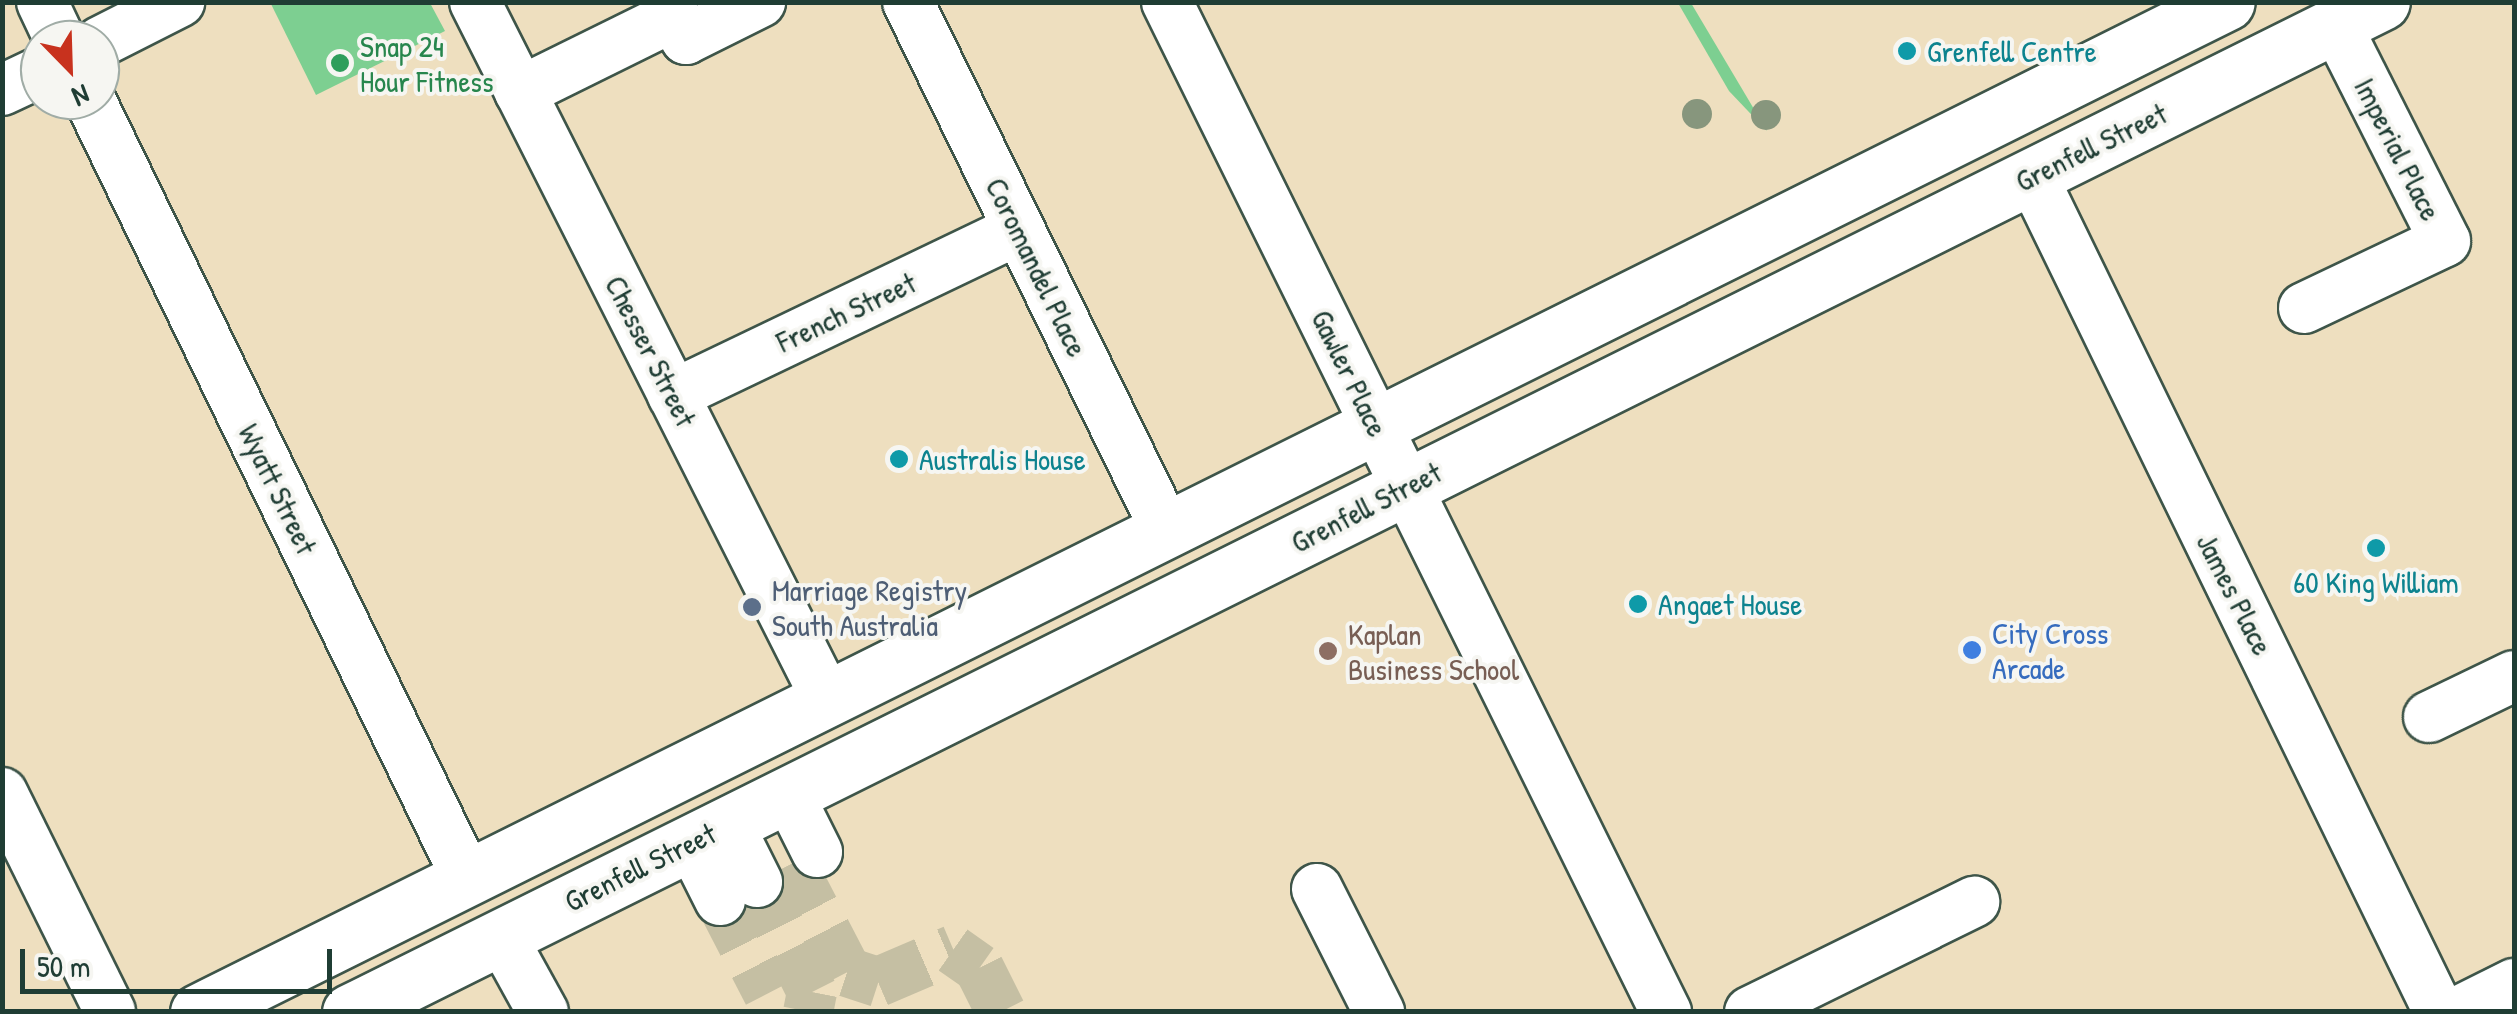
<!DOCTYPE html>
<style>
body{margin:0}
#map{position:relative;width:2517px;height:1014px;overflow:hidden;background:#eedfbf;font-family:"Patrick Hand",sans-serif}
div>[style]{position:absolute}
.green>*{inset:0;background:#7dcf91}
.minor-tunnel>*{height:50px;margin-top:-25px;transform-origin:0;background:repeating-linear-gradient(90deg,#c5bfa3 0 50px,transparent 0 75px)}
.roads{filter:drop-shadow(2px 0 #3e5549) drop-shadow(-2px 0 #3e5549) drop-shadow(0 2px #3e5549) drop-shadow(0 -2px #3e5549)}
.minor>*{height:50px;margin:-25px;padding:0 25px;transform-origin:25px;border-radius:25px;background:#fff}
.major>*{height:55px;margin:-27.5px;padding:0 27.5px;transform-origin:27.5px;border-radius:27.5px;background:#fff}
.trees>*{width:30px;height:30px;margin:-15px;border-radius:50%;background:#87967d}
.dots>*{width:28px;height:28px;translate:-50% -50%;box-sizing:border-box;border:5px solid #f6f6f2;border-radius:50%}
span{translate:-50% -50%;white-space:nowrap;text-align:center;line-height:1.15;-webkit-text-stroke:8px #f6f6f2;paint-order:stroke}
.leisure-label{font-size:30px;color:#27864d}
.left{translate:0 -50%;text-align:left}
.culture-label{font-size:30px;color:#0d838f}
.street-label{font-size:30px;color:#1f3d34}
.service-label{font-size:30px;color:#4e5e75}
.shop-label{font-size:30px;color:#366cbe}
.education-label{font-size:30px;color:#785e54}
.frame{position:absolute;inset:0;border:5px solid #1f3d34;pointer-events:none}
.north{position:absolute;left:20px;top:20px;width:100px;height:100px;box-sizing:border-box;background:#f6f6f2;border:2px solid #a0aca6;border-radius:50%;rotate:157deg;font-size:28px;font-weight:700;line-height:40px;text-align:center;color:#1f3d34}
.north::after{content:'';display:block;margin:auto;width:35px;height:45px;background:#c8321e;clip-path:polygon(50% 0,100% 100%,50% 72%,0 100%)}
.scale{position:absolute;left:20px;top:949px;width:312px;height:45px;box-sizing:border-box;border:5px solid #1f3d34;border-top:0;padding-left:12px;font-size:30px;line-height:35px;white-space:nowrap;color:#1f3d34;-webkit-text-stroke:8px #f6f6f2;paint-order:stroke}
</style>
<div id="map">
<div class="green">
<i style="clip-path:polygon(430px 3px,445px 31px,316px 95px,271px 4px)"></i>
<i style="clip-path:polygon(1678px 3px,1691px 3px,1767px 131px,1729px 91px)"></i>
</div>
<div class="minor-tunnel">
<i style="left:791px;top:864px;width:122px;rotate:62.6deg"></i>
<i style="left:847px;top:972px;width:33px;rotate:18deg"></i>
<i style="left:878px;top:982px;width:82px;rotate:-23.1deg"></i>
<i style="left:953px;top:950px;width:32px;rotate:35deg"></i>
<i style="left:979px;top:968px;width:49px;rotate:63.4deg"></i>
<i style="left:757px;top:882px;width:123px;rotate:63.4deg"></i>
<i style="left:812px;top:992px;width:20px;rotate:101deg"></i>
<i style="left:720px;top:900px;width:105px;rotate:62.7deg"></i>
</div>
<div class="roads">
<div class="minor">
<i style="left:42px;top:2px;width:42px;rotate:64.7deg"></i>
<i style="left:475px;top:2px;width:781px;rotate:63.21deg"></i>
<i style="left:908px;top:2px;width:588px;rotate:63.96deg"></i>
<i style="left:1167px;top:2px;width:1127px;rotate:63.71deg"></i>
<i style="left:100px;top:42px;width:89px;rotate:-26.9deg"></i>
<i style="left:2px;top:90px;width:42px;rotate:-25.3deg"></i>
<i style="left:520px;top:92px;width:172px;rotate:-26.3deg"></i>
<i style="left:674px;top:16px;width:26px;rotate:62deg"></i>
<i style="left:686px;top:39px;width:83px;rotate:-26.6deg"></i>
<i style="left:90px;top:100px;width:865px;rotate:64.15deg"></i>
<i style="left:2032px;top:176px;width:930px;rotate:64.04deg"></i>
<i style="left:2304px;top:308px;width:156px;rotate:-25.4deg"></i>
<i style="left:2445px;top:241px;width:242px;rotate:-116.8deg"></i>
<i style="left:673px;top:395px;width:382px;rotate:-25.6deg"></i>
<i style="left:2429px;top:717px;width:94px;rotate:-25.8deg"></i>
<i style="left:2px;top:793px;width:244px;rotate:63.7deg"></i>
<i style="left:788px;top:794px;width:65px;rotate:63.4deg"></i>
<i style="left:728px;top:824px;width:65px;rotate:63.4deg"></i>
<i style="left:691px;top:842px;width:65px;rotate:63.4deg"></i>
<i style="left:1317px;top:889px;width:138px;rotate:63.2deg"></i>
<i style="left:501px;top:936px;width:87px;rotate:61.1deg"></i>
<i style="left:1750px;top:1012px;width:250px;rotate:-26.2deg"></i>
<i style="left:2458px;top:1012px;width:63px;rotate:-26.6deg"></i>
</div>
<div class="major">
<i style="left:198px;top:1012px;width:2266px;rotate:-26.46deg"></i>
<i style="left:350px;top:1012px;width:2269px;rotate:-26.43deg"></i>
</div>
</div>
<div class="trees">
<i style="left:1697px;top:114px"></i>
<i style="left:1766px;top:115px"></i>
</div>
<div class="dots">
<i style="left:1907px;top:51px;background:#0f9aa8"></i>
<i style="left:340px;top:63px;background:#2e9e5b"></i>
<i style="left:899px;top:459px;background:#0f9aa8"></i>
<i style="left:2376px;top:548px;background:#0f9aa8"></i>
<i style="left:1638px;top:604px;background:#0f9aa8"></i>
<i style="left:752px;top:607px;background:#5c6f8a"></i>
<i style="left:1972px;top:650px;background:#3f7fe0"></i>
<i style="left:1328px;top:651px;background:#8d6e63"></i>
</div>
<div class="leisure-label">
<span class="left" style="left:360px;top:63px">Snap 24<br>Hour Fitness</span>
</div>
<div class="culture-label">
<span class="left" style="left:1927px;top:51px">Grenfell Centre</span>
<span class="left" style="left:919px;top:459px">Australis House</span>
<span style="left:2376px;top:582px">60 King William</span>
<span class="left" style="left:1658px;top:604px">Angaet House</span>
</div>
<div class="street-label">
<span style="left:2091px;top:147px;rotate:-26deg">Grenfell Street</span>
<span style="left:2398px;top:149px;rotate:63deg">Imperial Place</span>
<span style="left:1037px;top:267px;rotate:64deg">Coromandel Place</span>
<span style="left:846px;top:312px;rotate:-25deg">French Street</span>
<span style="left:651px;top:351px;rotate:63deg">Chesser Street</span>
<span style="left:1350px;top:373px;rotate:64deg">Gawler Place</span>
<span style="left:278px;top:489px;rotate:64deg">Wyatt Street</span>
<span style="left:1366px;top:507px;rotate:-27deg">Grenfell Street</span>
<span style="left:2235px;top:594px;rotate:63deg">James Place</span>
<span style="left:640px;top:867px;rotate:-26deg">Grenfell Street</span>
</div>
<div class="service-label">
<span class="left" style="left:772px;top:607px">Marriage Registry<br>South Australia</span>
</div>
<div class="shop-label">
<span class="left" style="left:1992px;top:650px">City Cross<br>Arcade</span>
</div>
<div class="education-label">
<span class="left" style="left:1348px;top:651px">Kaplan<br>Business School</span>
</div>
<div class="frame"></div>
<div class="north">N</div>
<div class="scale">50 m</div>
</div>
